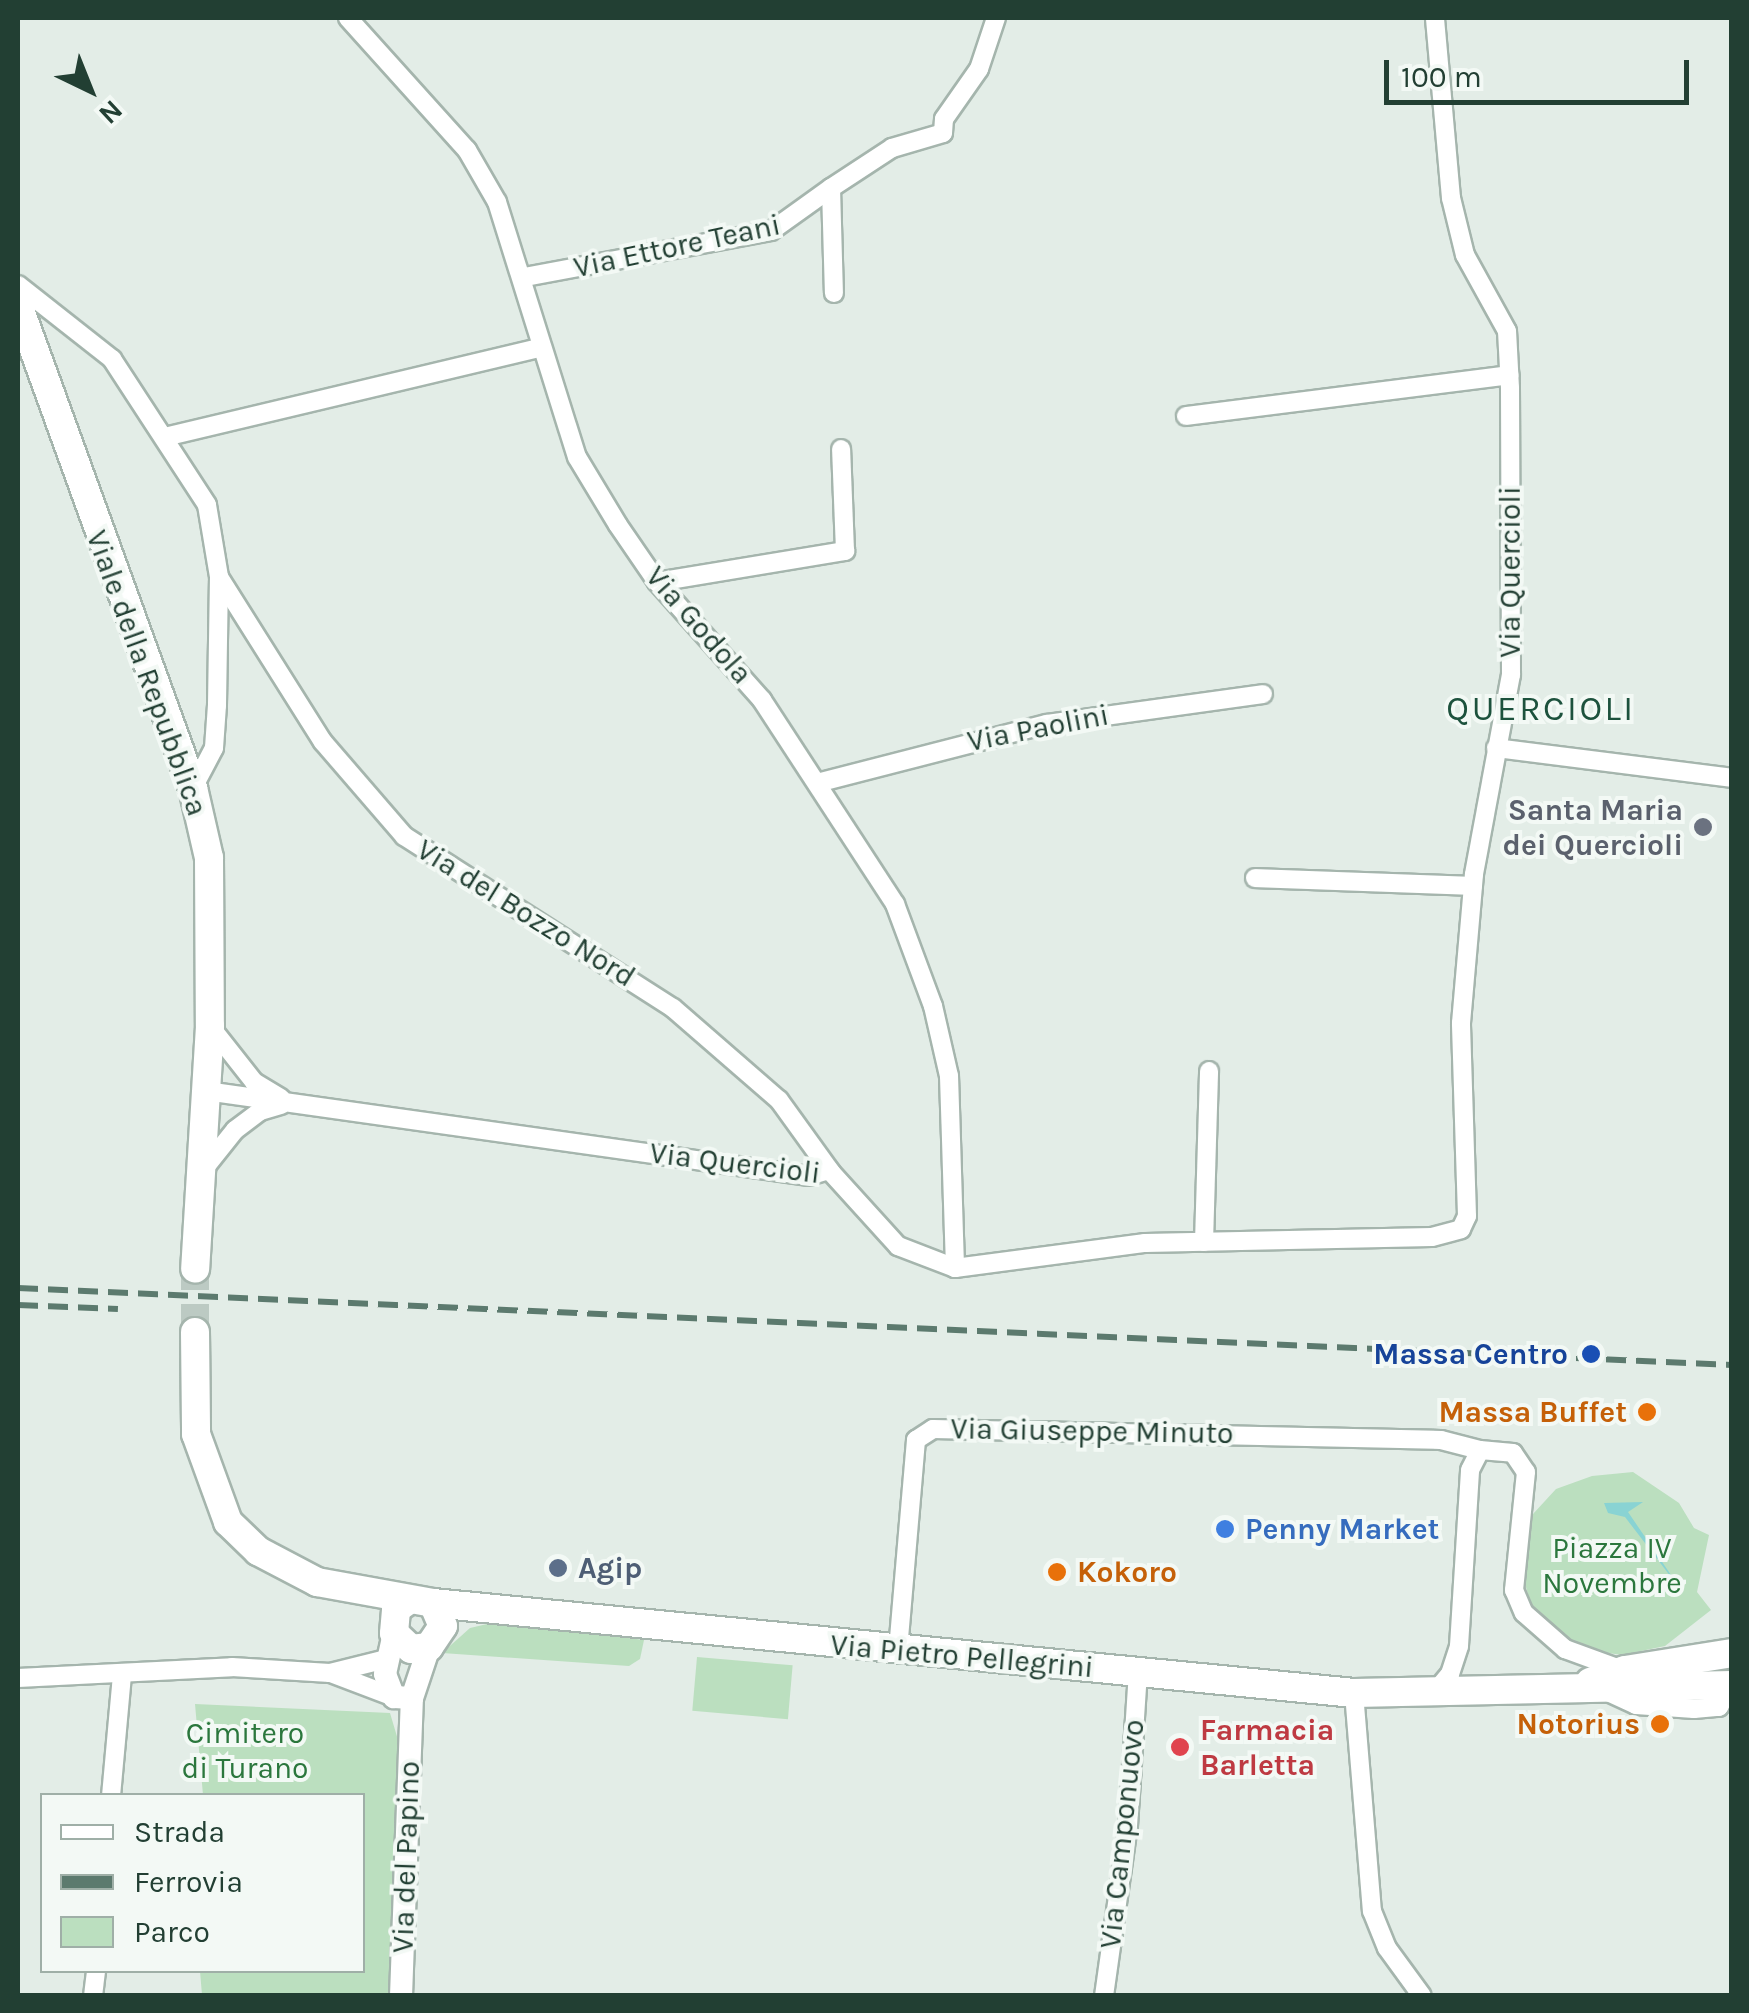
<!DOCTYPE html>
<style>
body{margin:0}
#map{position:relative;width:1749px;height:2013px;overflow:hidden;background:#e3ede7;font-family:Karla,sans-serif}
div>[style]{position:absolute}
.green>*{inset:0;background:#bbdfbf;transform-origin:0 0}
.water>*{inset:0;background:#89d3d3}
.secondary-tunnel>*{height:28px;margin-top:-14px;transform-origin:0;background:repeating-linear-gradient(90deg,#bccac3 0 28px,transparent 0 42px)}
.roads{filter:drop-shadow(2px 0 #a5b5ad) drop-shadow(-2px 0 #a5b5ad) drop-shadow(0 2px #a5b5ad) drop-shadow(0 -2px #a5b5ad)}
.minor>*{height:18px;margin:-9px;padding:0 9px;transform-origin:9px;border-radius:9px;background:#fff}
.tertiary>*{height:22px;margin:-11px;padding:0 11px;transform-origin:11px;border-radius:11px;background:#fff}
.secondary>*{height:28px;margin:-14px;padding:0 14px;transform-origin:14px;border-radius:14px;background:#fff}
.rail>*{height:6px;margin-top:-3px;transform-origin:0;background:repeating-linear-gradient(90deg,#5c7a6e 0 20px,transparent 0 30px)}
.dots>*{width:28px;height:28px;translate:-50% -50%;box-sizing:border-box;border:5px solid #f3f9f5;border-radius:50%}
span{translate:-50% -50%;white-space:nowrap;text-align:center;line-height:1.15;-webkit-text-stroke:8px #f3f9f5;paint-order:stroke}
.street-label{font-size:30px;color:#223f33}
.worship-label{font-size:30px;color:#5b616d;font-weight:700}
.right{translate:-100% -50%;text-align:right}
.transit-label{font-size:30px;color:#164399;font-weight:700}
.food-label{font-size:30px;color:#c56008;font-weight:700}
.left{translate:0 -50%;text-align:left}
.shop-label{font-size:30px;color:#366cbe;font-weight:700}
.park-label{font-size:30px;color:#2b773d}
.service-label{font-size:30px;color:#4e5e75;font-weight:700}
.health-label{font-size:30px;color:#be3a42;font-weight:700}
.quarter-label{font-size:35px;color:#1d523d;letter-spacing:2.5px}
.frame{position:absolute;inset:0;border:20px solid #223f33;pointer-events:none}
.legend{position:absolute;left:40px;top:1793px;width:325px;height:180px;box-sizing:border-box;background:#f3f9f5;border:2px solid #9fafa7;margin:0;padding:12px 18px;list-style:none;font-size:30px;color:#223f33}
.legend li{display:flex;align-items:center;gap:20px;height:50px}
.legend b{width:50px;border:2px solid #9fafa7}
.north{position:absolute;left:40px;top:40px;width:100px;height:100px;-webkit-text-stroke:8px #f3f9f5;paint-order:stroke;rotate:137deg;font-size:28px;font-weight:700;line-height:40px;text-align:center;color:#223f33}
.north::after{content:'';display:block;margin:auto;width:35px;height:45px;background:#223f33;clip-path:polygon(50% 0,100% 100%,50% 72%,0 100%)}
.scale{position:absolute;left:1384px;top:60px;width:305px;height:45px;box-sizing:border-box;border:5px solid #223f33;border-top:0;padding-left:12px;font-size:30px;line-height:35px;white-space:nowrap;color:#223f33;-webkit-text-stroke:8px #f3f9f5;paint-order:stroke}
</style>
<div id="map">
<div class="green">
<i style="clip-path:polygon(1633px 1472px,1679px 1503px,1694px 1528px,1709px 1535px,1697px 1592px,1711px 1610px,1665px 1646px,1622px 1655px,1588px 1650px,1556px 1634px,1532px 1609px,1521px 1569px,1533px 1514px,1556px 1489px,1592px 1476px)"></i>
<i style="clip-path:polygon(500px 1621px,644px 1640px,640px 1659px,629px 1666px,442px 1653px,470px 1628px)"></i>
<i style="left:697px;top:1657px;width:96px;height:54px;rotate:5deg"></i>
<i style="clip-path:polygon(195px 1704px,390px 1713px,401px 1750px,388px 1995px,202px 1995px,200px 1971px,362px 1970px,362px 1796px,203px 1795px)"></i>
</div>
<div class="water">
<i style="clip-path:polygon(1643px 1502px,1628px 1512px,1684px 1594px,1625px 1517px,1608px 1513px,1604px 1503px)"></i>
</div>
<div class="secondary-tunnel">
<i style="left:195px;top:1332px;width:63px;rotate:-90deg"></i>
</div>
<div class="roads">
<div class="minor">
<i style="left:348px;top:18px;width:178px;rotate:48deg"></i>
<i style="left:467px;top:150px;width:60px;rotate:60deg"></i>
<i style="left:497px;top:202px;width:267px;rotate:72.6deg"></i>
<i style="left:577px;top:457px;width:79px;rotate:58.9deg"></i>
<i style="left:618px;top:525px;width:69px;rotate:55.6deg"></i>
<i style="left:657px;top:582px;width:158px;rotate:48.3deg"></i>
<i style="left:762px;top:700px;width:244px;rotate:56.9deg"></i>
<i style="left:895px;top:904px;width:109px;rotate:69.6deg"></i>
<i style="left:933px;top:1006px;width:72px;rotate:77.1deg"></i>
<i style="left:949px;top:1076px;width:192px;rotate:88.2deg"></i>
<i style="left:831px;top:188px;width:73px;rotate:-33.3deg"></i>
<i style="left:892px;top:148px;width:53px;rotate:-16.4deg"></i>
<i style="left:943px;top:133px;width:14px;rotate:-86deg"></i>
<i style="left:944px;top:119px;width:61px;rotate:-55deg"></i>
<i style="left:979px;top:69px;width:54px;rotate:-71.6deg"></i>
<i style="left:525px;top:277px;width:250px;rotate:-10.6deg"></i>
<i style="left:771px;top:231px;width:74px;rotate:-35.6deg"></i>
<i style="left:831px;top:188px;width:105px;rotate:88.4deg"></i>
<i style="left:18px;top:285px;width:120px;rotate:38.2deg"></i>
<i style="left:112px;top:359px;width:174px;rotate:56.9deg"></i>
<i style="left:207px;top:505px;width:73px;rotate:80.5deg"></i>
<i style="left:219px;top:577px;width:128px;rotate:90.9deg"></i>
<i style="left:217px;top:705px;width:43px;rotate:94deg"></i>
<i style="left:214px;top:748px;width:45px;rotate:117.7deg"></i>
<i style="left:1186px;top:416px;width:326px;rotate:-7.2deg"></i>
<i style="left:165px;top:437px;width:385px;rotate:-13.4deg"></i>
<i style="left:219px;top:577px;width:195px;rotate:57.8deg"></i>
<i style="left:323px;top:742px;width:124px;rotate:49.2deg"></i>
<i style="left:404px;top:836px;width:319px;rotate:32.6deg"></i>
<i style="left:673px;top:1008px;width:140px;rotate:41deg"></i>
<i style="left:779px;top:1100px;width:89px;rotate:54.2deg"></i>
<i style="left:657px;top:582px;width:191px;rotate:-9.4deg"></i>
<i style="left:845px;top:551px;width:102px;rotate:-92.2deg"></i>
<i style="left:1496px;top:748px;width:238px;rotate:7.2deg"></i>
<i style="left:817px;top:783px;width:237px;rotate:-14.4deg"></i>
<i style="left:1047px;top:724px;width:218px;rotate:-7.9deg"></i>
<i style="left:1255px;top:878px;width:218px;rotate:2.1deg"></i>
<i style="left:210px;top:1026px;width:71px;rotate:51.8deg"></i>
<i style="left:254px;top:1082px;width:31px;rotate:31deg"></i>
<i style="left:206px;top:1091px;width:609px;rotate:8.02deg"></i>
<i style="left:809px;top:1176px;width:21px;rotate:-17deg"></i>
<i style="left:829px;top:1170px;width:103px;rotate:47.8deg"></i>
<i style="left:898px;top:1246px;width:61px;rotate:21.1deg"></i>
<i style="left:955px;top:1268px;width:192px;rotate:-7.5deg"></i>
<i style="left:1145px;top:1243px;width:287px;rotate:-1.2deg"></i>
<i style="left:1432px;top:1237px;width:30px;rotate:-15deg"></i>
<i style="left:1461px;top:1229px;width:14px;rotate:-65deg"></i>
<i style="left:1467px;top:1216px;width:193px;rotate:-91.8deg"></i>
<i style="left:1461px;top:1023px;width:150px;rotate:-85deg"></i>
<i style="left:1474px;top:874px;width:202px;rotate:-79.5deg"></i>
<i style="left:1511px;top:675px;width:287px;rotate:-90.2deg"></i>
<i style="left:1510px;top:388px;width:57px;rotate:-93deg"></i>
<i style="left:1507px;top:331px;width:87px;rotate:-118.9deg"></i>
<i style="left:1465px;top:255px;width:59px;rotate:-103.8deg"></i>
<i style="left:1451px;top:198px;width:181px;rotate:-95.1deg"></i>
<i style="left:203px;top:1170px;width:51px;rotate:-51.3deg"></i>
<i style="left:235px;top:1130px;width:31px;rotate:-37deg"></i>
<i style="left:260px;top:1111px;width:22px;rotate:-16deg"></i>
<i style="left:1204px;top:1242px;width:171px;rotate:-88.3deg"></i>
<i style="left:1480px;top:1450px;width:33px;rotate:5deg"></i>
<i style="left:1513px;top:1453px;width:23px;rotate:56deg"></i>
<i style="left:1526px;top:1472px;width:119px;rotate:95.8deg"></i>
<i style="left:1514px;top:1590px;width:25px;rotate:67deg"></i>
<i style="left:1524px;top:1613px;width:55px;rotate:41.3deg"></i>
<i style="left:1565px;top:1649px;width:59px;rotate:20deg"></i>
<i style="left:898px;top:1650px;width:211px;rotate:-85.1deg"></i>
<i style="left:916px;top:1440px;width:20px;rotate:-33deg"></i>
<i style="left:933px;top:1429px;width:508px;rotate:1.24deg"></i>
<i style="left:1441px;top:1440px;width:40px;rotate:14.4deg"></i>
<i style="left:331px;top:1673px;width:67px;rotate:20.9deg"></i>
<i style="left:18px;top:1678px;width:214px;rotate:-2.9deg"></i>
<i style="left:232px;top:1667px;width:98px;rotate:3.5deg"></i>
<i style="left:330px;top:1673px;width:58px;rotate:-14deg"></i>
<i style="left:1606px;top:1691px;width:33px;rotate:25deg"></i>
<i style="left:1636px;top:1705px;width:58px;rotate:3.9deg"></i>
<i style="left:1694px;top:1709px;width:25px;rotate:-5deg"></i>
<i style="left:1719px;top:1707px;width:24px;rotate:-62deg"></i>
<i style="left:1354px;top:1693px;width:219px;rotate:85.3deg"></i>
<i style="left:1372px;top:1911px;width:40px;rotate:68deg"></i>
<i style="left:1387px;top:1948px;width:59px;rotate:53.9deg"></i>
<i style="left:1434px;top:1693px;width:25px;rotate:-50deg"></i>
<i style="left:1450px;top:1674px;width:29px;rotate:-72deg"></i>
<i style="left:1459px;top:1646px;width:176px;rotate:-86.4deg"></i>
<i style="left:1470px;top:1470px;width:22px;rotate:-63deg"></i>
<i style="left:111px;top:1796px;width:121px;rotate:-84.8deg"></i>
<i style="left:93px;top:1996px;width:26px;rotate:-83deg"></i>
<i style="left:1104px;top:1996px;width:172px;rotate:-82deg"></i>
<i style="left:1128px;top:1826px;width:153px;rotate:-86.3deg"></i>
</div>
<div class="tertiary">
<i style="left:394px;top:1633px;width:42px;rotate:102.4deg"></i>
<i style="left:385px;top:1674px;width:25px;rotate:69deg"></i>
<i style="left:394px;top:1697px;width:18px;rotate:3deg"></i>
<i style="left:401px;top:1996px;width:298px;rotate:-87.9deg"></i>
<i style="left:412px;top:1698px;width:54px;rotate:-71.6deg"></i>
</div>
<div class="secondary">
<i style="left:18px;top:305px;width:514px;rotate:70.08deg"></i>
<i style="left:193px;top:788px;width:72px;rotate:77.1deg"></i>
<i style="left:209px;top:858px;width:168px;rotate:89.7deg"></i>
<i style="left:210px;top:1026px;width:243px;rotate:93.5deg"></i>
<i style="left:195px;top:1332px;width:102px;rotate:89.4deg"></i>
<i style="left:196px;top:1434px;width:94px;rotate:70deg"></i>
<i style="left:228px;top:1522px;width:42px;rotate:44deg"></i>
<i style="left:258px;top:1551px;width:67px;rotate:27.7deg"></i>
<i style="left:317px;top:1582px;width:118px;rotate:10.3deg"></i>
<i style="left:433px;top:1603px;width:25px;rotate:67deg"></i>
<i style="left:443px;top:1626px;width:25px;rotate:124deg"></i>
<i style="left:429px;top:1647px;width:18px;rotate:174deg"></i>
<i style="left:411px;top:1649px;width:23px;rotate:-137deg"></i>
<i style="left:394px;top:1633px;width:24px;rotate:-85deg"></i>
<i style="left:396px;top:1609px;width:16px;rotate:-35deg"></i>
<i style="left:433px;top:1603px;width:925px;rotate:5.58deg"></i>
<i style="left:1354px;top:1693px;width:378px;rotate:-1.2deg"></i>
<i style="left:1590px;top:1682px;width:37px;rotate:-19deg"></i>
<i style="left:1625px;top:1670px;width:108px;rotate:-9deg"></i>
</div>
</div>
<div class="rail">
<i style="left:18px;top:1288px;width:1716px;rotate:2.57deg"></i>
<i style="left:18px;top:1305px;width:100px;rotate:2.3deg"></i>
</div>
<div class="dots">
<i style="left:1703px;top:827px;background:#6b7280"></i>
<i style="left:1591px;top:1354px;background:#1a4fb4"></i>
<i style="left:1647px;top:1412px;background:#e8710a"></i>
<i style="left:1225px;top:1529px;background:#3f7fe0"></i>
<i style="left:558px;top:1568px;background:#5c6f8a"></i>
<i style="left:1057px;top:1572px;background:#e8710a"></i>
<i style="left:1660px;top:1724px;background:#e8710a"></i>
<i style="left:1180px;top:1747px;background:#e0444e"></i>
</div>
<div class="street-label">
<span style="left:677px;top:246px;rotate:-12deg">Via Ettore Teani</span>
<span style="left:1510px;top:572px;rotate:-90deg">Via Quercioli</span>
<span style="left:699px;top:625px;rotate:49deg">Via Godola</span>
<span style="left:147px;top:673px;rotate:70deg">Viale della Repubblica</span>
<span style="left:1038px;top:728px;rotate:-11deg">Via Paolini</span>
<span style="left:526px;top:913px;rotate:32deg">Via del Bozzo Nord</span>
<span style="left:735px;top:1163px;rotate:7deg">Via Quercioli</span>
<span style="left:1092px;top:1431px;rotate:1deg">Via Giuseppe Minuto</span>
<span style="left:962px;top:1656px;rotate:5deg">Via Pietro Pellegrini</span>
<span style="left:1122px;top:1834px;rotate:-84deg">Via Camponuovo</span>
<span style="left:406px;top:1857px;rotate:-88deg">Via del Papino</span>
</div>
<div class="worship-label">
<span class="right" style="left:1683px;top:827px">Santa Maria<br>dei Quercioli</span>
</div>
<div class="transit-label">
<span class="right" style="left:1568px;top:1354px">Massa Centro</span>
</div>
<div class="food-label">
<span class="right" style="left:1627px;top:1412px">Massa Buffet</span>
<span class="left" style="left:1077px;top:1572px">Kokoro</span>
<span class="right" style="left:1640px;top:1724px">Notorius</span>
</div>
<div class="shop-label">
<span class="left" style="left:1245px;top:1529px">Penny Market</span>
</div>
<div class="park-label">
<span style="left:1612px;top:1565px">Piazza IV<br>Novembre</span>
<span style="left:245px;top:1750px">Cimitero<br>di Turano</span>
</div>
<div class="service-label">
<span class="left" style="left:578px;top:1568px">Agip</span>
</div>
<div class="health-label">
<span class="left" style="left:1200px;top:1747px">Farmacia<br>Barletta</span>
</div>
<div class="quarter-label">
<span style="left:1541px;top:709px">QUERCIOLI</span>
</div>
<div class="frame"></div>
<ul class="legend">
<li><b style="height:12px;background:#fff"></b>Strada</li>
<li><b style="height:12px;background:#5c7a6e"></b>Ferrovia</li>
<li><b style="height:28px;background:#bbdfbf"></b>Parco</li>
</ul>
<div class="north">N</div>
<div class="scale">100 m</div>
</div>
